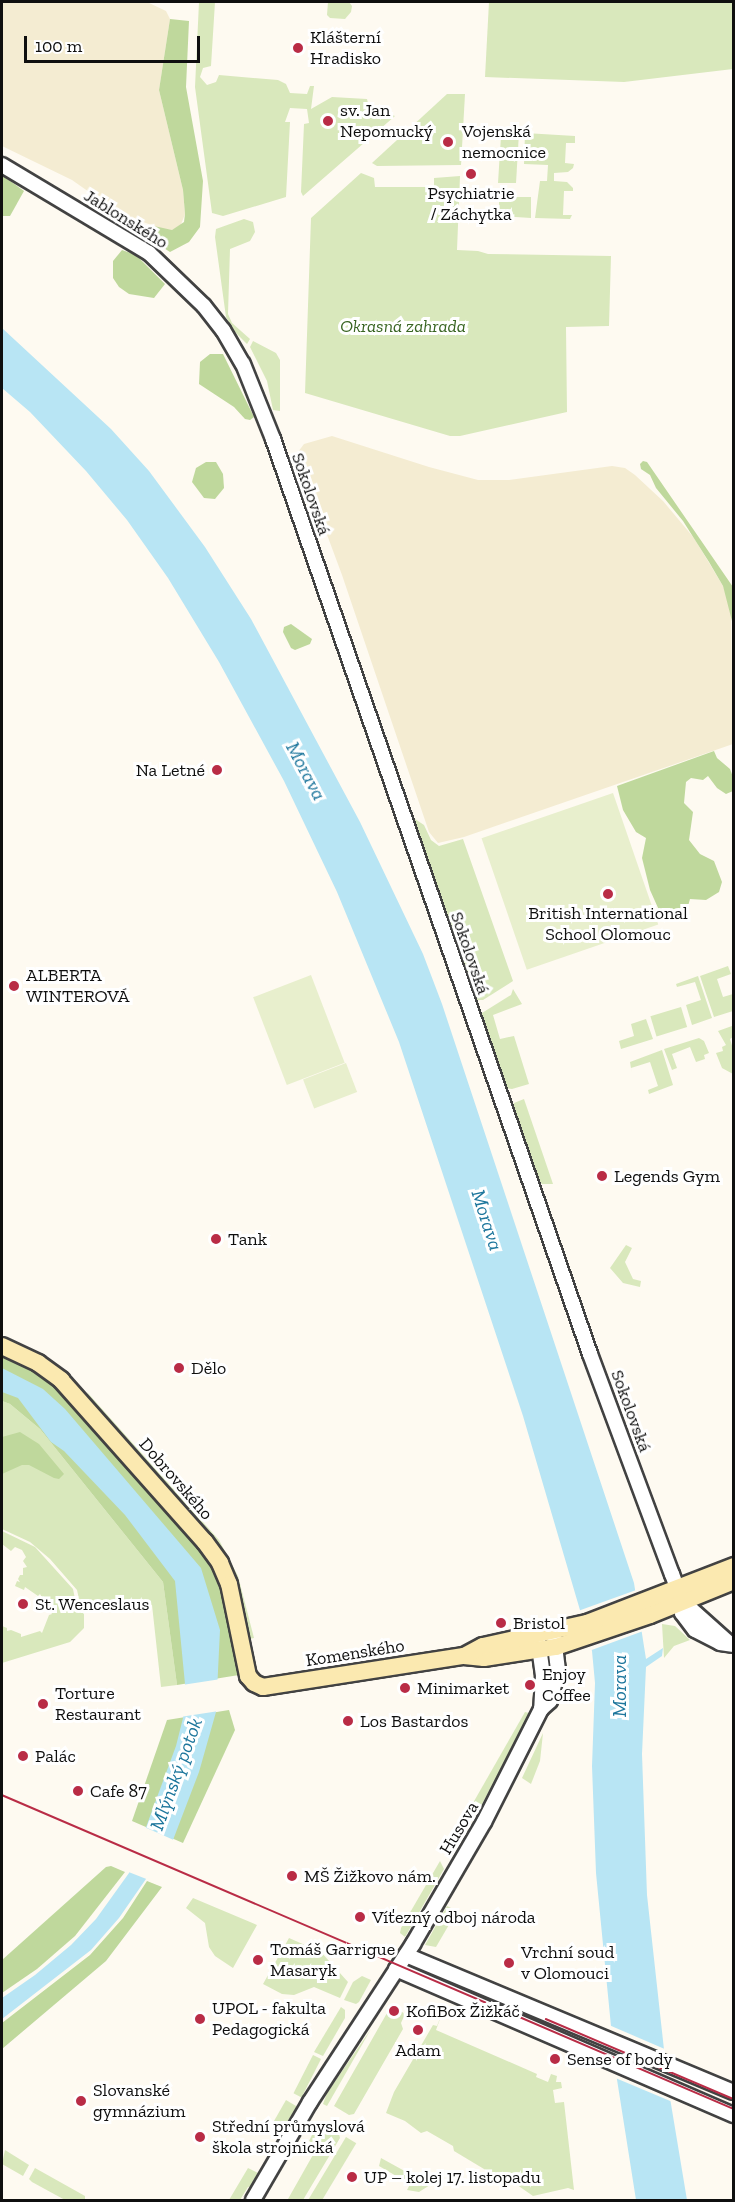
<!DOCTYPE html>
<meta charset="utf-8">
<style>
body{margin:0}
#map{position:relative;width:735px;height:2202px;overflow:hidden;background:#fefaf1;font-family:"Zilla Slab",serif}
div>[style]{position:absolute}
.farmland>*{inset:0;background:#f4ecd2}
.green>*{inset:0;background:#d9e8bc;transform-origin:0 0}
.forest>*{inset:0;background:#bfd89c}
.pitch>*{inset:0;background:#e8efcd;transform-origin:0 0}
.water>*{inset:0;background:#b8e5f4}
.pier>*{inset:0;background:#fefaf1}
.roads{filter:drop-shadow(2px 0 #424242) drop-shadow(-2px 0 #424242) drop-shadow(0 2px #424242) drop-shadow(0 -2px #424242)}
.tertiary>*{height:14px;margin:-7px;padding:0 7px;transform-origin:7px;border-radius:7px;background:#fff}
.secondary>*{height:16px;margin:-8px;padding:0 8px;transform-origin:8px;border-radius:8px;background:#fbe9b0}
.tram>*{height:1.5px;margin:-0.75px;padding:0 0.75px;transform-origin:0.75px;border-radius:0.75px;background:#b92c46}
.dots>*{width:16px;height:16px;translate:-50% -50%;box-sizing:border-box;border:3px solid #fff;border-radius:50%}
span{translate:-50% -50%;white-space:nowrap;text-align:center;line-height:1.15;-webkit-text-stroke:6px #fff;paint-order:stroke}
.poi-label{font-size:18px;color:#0f0f0f}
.left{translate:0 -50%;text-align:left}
.right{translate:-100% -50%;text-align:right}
.street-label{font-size:18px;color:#0f0f0f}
.park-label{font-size:18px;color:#386421;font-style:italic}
.water-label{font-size:20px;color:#1d769c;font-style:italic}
.frame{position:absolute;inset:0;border:3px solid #0f0f0f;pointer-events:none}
.scale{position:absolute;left:24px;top:36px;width:176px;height:27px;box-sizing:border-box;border:3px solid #0f0f0f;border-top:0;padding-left:8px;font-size:18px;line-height:21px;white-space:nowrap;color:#0f0f0f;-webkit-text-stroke:4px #fff;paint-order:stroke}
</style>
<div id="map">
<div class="farmland">
<i style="clip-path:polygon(2px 2px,147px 2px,166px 11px,170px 19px,159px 90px,183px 190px,185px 214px,180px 227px,172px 230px,162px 229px,119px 213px,72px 180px,2px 146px)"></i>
<i style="clip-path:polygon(332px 436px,429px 467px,478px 480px,509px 480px,612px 466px,625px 468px,635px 475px,663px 501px,694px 538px,723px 586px,731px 609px,733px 744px,464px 837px,438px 843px,429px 832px,342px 575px,300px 462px,298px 452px,304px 444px)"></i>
</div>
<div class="green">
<i style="clip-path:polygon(199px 2px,215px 2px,211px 66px,203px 68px,200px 77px,207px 85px,216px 82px,219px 75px,278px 80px,286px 84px,290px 93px,307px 94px,310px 86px,314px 86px,311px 109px,332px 97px,367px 99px,369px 107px,395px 116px,303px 196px,301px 192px,304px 124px,309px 123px,307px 109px,290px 108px,285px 122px,290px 122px,286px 197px,223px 216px,212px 213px,195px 87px)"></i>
<i style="clip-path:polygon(328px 2px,349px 2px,352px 6px,351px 12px,345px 19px,330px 18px,327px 15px)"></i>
<i style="clip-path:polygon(489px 2px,732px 2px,733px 69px,624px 82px,485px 77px)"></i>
<i style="clip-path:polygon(447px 94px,465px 94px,461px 165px,377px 166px,372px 163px)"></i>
<i style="clip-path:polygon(506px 132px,519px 133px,516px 183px,498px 183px,501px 136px)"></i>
<i style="clip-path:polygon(525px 133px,575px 136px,575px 143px,566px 143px,565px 163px,574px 164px,573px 168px,568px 172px,554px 173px,554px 181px,567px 182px,573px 188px,573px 191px,564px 191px,563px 215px,572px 215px,570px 219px,535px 218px,540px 181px,547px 181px,548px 165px,524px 164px)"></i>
<i style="clip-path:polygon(361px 173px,374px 178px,375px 187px,434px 187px,434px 178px,460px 176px,457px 250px,478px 251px,488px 254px,611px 256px,609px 326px,566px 327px,567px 412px,460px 436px,450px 436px,305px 393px,311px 218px)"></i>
<i style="clip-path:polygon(498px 189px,515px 190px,515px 197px,531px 197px,531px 218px,500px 216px)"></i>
<i style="clip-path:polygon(244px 219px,253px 222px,255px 232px,250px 241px,230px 249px,228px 314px,232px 323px,250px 339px,247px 344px,233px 330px,226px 317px,215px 237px,216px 229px)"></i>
<i style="clip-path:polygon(253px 341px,276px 353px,280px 360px,280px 411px,273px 410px,267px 381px,250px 347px)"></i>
<i style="clip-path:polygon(415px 819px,424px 825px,431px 840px,439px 846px,463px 839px,513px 981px,483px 1000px,474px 1000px,411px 822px)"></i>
<i style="clip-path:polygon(728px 966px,731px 974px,717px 979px,723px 997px,733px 994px,733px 1011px,714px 1017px,700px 976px)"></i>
<i style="clip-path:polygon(698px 976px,712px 1018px,692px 1025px,686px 1005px,701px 1000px,695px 982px,677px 987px,676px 984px)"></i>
<i style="clip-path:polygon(513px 989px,522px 1004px,493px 1015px,500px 1039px,514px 1036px,529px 1084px,512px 1089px,505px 1088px,501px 1080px,480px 1018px,482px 1013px,511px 995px)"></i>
<i style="left:681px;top:1007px;width:21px;height:32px;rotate:73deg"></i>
<i style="clip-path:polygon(646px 1019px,653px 1039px,621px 1049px,619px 1041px,634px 1036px,631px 1024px)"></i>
<i style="clip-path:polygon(732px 1026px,733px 1037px,730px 1039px,733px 1049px,733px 1074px,722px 1068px,716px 1053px,723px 1051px,722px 1047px,726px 1045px,718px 1031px)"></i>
<i style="clip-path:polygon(699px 1038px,704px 1041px,709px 1053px,704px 1055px,705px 1059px,696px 1062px,690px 1047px,672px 1054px,677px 1068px,672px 1070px,664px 1049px)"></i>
<i style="clip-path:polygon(662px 1050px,673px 1085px,649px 1094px,648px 1090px,658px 1086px,650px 1062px,631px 1068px,632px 1075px,630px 1062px)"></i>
<i style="clip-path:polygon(524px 1099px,553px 1184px,542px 1184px,534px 1177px,511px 1107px,514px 1103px)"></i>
<i style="clip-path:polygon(626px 1245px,632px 1248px,625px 1262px,633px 1279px,641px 1281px,640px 1287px,623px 1283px,610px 1268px)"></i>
<i style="clip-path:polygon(87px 1392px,219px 1540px,238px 1576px,254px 1638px,249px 1639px,236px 1580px,220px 1548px,90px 1399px)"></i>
<i style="clip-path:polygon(2px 1401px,10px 1404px,40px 1429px,163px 1582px,177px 1685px,161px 1687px,152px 1605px,87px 1611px,79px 1599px,77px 1590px,50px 1559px,30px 1542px,2px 1529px)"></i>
<i style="clip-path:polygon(2px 1531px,35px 1547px,73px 1589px,75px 1599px,84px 1613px,84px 1628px,70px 1642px,2px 1663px,2px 1626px,7px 1628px,7px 1631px,11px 1630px,21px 1634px,21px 1637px,40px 1631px,42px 1633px,49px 1615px,52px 1614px,40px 1594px,38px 1596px,25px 1587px,24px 1590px,15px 1586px,17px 1581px,20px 1582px,18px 1579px,20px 1575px,23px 1575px,23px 1568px,27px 1567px,23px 1561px,26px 1557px,22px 1550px,15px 1547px,11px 1551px,2px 1544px)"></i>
<i style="clip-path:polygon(662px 1624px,675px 1626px,690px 1640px,674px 1646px,664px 1658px)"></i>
<i style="clip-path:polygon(525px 1712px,529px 1713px,524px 1725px,479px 1810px,469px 1810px)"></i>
<i style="clip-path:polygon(543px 1733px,540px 1761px,531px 1784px,522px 1778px)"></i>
<i style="clip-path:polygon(440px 1861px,444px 1869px,405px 1937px,400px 1933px,401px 1928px)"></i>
<i style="clip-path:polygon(193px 1898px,257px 1925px,233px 1968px,215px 1956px,209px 1947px,205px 1923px,186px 1908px)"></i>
<i style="clip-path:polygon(447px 1906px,457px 1911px,436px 1947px,425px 1945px)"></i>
<i style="clip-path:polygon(289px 1938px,321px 1952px,348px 1982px,340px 1998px,314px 1987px,294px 1995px,282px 1994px,263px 1984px)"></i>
<i style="clip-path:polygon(362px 1976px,371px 1980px,359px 2002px,356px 2004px,344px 2000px,353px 1982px)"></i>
<i style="clip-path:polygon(341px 2007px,345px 2010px,345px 2018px,323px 2056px,314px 2052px)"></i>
<i style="clip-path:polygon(444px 2008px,436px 2030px,537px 2074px,536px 2077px,548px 2082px,551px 2074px,557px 2076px,556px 2082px,561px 2082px,562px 2088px,553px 2090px,555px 2103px,564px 2102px,574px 2190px,568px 2188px,533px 2196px,510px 2180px,489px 2172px,454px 2151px,453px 2146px,427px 2131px,421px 2133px,405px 2121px,386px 2113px,394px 2092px,433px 2025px,437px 2026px)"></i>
<i style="clip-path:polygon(399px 2010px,405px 2014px,401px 2023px,403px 2029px,354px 2114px,349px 2115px,334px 2106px,387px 2013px,395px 2017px)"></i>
<i style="clip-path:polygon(371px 2029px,327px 2106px,323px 2104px,327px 2093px)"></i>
<i style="left:313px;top:2055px;width:9px;height:43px;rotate:27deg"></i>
<i style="clip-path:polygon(286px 2100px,296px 2106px,296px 2109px,279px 2133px,270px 2128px)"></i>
<i style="clip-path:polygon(318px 2123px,339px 2134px,340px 2138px,303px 2200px,291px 2200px,288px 2199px,318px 2146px,309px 2141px)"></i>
<i style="left:346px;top:2137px;width:12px;height:73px;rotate:31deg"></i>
<i style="clip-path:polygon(5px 2150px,29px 2165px,23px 2176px,2px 2164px)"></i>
<i style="clip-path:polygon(381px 2158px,430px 2185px,419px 2192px,407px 2190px,410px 2184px,379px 2166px)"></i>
<i style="clip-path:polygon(35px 2168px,85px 2196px,85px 2200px,65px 2200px,32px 2182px,29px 2179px)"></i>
<i style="clip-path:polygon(248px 2168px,258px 2173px,254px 2186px,248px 2187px,240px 2200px,229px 2200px)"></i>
</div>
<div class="forest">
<i style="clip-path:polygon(170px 19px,189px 21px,186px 87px,203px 181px,200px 227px,189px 242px,170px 252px,153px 241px,154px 226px,172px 230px,184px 222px,185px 214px,183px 190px,159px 90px)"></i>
<i style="clip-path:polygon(2px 175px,24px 191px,10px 216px,2px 216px)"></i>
<i style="clip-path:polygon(122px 250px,136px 255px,165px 284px,154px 298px,129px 294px,119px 287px,113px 278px,113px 261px)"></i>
<i style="clip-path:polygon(210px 354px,223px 354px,254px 417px,250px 420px,245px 419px,234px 407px,199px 384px,200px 362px)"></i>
<i style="clip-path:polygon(643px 461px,647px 462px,733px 587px,733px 625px,723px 586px,709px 562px,683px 521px,656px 488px,650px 475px,641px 469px,640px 464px)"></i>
<i style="clip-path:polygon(206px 462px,216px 462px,223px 474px,224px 488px,215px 499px,204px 498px,192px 482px,196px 468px)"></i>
<i style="clip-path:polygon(291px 624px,312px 639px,310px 644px,295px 650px,291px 648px,283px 632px,284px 627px)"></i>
<i style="clip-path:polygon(714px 751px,717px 758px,730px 769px,733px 777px,733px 791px,726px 794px,717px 788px,708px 776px,703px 780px,691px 778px,686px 782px,684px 803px,693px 812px,689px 840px,700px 854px,714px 861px,722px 882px,719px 892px,706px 900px,690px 899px,685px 917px,663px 919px,650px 890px,642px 858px,646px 838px,636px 832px,623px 810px,617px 786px)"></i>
<i style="clip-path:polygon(2px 1351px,46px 1376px,192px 1535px,210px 1560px,230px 1606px,239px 1675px,177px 1685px,163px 1582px,40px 1429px,10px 1404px,2px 1401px)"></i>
<i style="clip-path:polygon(20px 1432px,39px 1444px,64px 1474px,59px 1479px,54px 1478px,29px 1465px,22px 1465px,2px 1474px,2px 1437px)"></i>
<i style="clip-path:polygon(229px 1710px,235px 1730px,183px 1843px,132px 1821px,167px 1720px)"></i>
<i style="clip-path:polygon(111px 1866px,125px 1872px,75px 1936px,37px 1969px,2px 1993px,2px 1960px,106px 1867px)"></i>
<i style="clip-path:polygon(147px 1881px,162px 1887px,106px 1961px,2px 2049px,2px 2023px,90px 1955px,123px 1918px)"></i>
</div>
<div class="pitch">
<i style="left:613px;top:793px;width:139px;height:139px;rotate:71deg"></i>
<i style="left:311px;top:975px;width:94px;height:62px;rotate:69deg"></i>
<i style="left:346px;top:1063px;width:31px;height:46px;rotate:69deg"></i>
</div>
<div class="water">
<i style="clip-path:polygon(2px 328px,111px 429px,149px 471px,205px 547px,251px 619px,360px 822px,423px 954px,442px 1004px,634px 1583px,646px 1659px,663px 1648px,662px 1656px,646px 1667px,642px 1754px,647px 1895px,668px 2086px,687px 2200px,636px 2200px,615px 2067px,596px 1873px,592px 1766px,595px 1683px,592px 1651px,523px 1416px,399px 1042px,337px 892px,284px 781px,219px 662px,168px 578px,127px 520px,86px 471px,30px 412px,2px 388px)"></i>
<i style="clip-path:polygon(2px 1368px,43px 1389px,65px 1409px,201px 1568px,220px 1630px,216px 1712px,199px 1772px,173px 1840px,119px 1918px,91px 1950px,2px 2019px,2px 1998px,35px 1975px,71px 1945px,96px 1919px,129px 1873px,176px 1746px,183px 1718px,185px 1684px,175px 1581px,125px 1515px,64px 1451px,51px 1442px,18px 1398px,2px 1392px)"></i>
</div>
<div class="pier">
<i style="clip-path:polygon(639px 1589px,646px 1630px,589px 1651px,578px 1611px)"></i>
<i style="clip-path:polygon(221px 1679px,219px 1711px,180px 1717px,182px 1685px)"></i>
<i style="clip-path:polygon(142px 1826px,176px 1841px,149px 1880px,126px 1871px)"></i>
<i style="clip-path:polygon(609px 2025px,667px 2050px,675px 2103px,613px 2077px)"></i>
</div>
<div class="roads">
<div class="tertiary">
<i style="left:2px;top:165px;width:171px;rotate:30.9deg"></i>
<i style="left:149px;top:253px;width:76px;rotate:43.9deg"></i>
<i style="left:204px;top:306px;width:31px;rotate:52deg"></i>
<i style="left:223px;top:330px;width:39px;rotate:60deg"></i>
<i style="left:243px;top:364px;width:81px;rotate:68.2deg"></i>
<i style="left:273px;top:439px;width:968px;rotate:70.89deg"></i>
<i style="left:590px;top:1354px;width:235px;rotate:69.6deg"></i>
<i style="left:672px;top:1574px;width:29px;rotate:70deg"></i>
<i style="left:682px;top:1601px;width:12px;rotate:90deg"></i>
<i style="left:682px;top:1613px;width:21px;rotate:53deg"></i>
<i style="left:695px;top:1630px;width:28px;rotate:27deg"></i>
<i style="left:720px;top:1643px;width:14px;rotate:8deg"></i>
<i style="left:682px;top:1601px;width:63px;rotate:41.8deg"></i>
<i style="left:538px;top:1640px;width:35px;rotate:82deg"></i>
<i style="left:543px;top:1675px;width:34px;rotate:93deg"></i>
<i style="left:406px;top:1955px;width:355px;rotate:22.7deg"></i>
<i style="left:396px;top:1969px;width:368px;rotate:23.4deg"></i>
<i style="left:253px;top:2200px;width:113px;rotate:-59.8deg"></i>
<i style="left:310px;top:2102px;width:189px;rotate:-56.9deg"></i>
<i style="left:413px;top:1944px;width:141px;rotate:-59.8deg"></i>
<i style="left:484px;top:1822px;width:127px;rotate:-63.2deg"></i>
<i style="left:541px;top:1709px;width:12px;rotate:-42deg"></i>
<i style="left:550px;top:1701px;width:32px;rotate:-76deg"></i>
<i style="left:558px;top:1670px;width:33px;rotate:-97deg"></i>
</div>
<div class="secondary">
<i style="left:2px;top:1346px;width:40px;rotate:25deg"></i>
<i style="left:38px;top:1363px;width:29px;rotate:36deg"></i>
<i style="left:61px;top:1380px;width:217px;rotate:48.4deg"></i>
<i style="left:205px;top:1542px;width:26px;rotate:54deg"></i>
<i style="left:220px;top:1563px;width:23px;rotate:67deg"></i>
<i style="left:229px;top:1584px;width:94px;rotate:78.3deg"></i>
<i style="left:248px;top:1676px;width:9px;rotate:49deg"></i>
<i style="left:254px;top:1683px;width:10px;rotate:24deg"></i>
<i style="left:263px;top:1687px;width:203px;rotate:-8.8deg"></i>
<i style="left:464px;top:1656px;width:20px;rotate:6deg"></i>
<i style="left:484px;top:1658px;width:73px;rotate:-8.7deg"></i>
<i style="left:556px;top:1647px;width:99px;rotate:-18.8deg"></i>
<i style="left:650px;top:1615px;width:91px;rotate:-22deg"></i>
<i style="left:464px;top:1656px;width:21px;rotate:-28deg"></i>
<i style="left:483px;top:1646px;width:107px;rotate:-12.5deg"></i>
<i style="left:587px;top:1623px;width:158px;rotate:-21.2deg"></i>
</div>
</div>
<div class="tram">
<i style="left:2px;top:1795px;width:797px;rotate:23.22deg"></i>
<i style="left:546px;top:2019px;width:204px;rotate:23.1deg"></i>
</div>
<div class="dots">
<i style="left:298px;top:48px;background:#b92c46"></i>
<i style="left:328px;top:121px;background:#b92c46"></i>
<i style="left:448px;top:142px;background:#b92c46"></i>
<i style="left:471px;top:174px;background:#b92c46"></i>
<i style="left:217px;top:770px;background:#b92c46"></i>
<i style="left:608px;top:894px;background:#b92c46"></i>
<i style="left:14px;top:986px;background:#b92c46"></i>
<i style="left:602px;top:1176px;background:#b92c46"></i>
<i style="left:216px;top:1239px;background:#b92c46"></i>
<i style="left:179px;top:1368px;background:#b92c46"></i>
<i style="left:23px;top:1604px;background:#b92c46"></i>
<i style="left:501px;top:1623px;background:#b92c46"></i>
<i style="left:530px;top:1685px;background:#b92c46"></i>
<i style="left:405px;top:1688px;background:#b92c46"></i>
<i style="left:43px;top:1704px;background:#b92c46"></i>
<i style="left:348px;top:1721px;background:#b92c46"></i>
<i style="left:23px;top:1756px;background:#b92c46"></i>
<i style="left:78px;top:1791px;background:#b92c46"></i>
<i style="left:292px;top:1876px;background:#b92c46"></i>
<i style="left:360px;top:1917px;background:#b92c46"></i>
<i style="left:258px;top:1960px;background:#b92c46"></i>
<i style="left:509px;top:1963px;background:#b92c46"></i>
<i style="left:394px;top:2011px;background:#b92c46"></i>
<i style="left:200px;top:2019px;background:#b92c46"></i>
<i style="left:418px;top:2030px;background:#b92c46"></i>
<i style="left:555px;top:2059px;background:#b92c46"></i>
<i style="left:81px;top:2101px;background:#b92c46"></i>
<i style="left:200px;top:2137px;background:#b92c46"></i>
<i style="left:352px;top:2177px;background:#b92c46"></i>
</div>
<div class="poi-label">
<span class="left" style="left:310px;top:48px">Klášterní<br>Hradisko</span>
<span class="left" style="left:340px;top:121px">sv. Jan<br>Nepomucký</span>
<span class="left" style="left:462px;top:142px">Vojenská<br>nemocnice</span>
<span style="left:471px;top:204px">Psychiatrie<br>/ Záchytka</span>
<span class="right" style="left:205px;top:770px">Na Letné</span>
<span style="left:608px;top:924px">British International<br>School Olomouc</span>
<span class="left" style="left:26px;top:986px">ALBERTA<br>WINTEROVÁ</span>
<span class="left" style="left:614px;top:1176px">Legends Gym</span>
<span class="left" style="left:228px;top:1239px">Tank</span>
<span class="left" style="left:191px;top:1368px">Dělo</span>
<span class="left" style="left:35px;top:1604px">St. Wenceslaus</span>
<span class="left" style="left:513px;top:1623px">Bristol</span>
<span class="left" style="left:542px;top:1685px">Enjoy<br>Coffee</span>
<span class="left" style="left:417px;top:1688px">Minimarket</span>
<span class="left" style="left:55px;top:1704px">Torture<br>Restaurant</span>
<span class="left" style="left:360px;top:1721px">Los Bastardos</span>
<span class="left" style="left:35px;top:1756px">Palác</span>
<span class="left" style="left:90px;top:1791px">Cafe 87</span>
<span class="left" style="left:304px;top:1876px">MŠ Žižkovo nám.</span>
<span class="left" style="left:372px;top:1917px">Víťezný odboj národa</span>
<span class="left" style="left:270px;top:1960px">Tomáš Garrigue<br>Masaryk</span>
<span class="left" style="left:521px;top:1963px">Vrchní soud<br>v Olomouci</span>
<span class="left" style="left:212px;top:2019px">UPOL - fakulta<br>Pedagogická</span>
<span class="left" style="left:406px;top:2011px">KofiBox Žižkáč</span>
<span style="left:418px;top:2050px">Adam</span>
<span class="left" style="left:567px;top:2059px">Sense of body</span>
<span class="left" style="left:93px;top:2101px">Slovanské<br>gymnázium</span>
<span class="left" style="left:212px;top:2137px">Střední průmyslová<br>škola strojnická</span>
<span class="left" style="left:364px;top:2177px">UP – kolej 17. listopadu</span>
</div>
<div class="street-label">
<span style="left:126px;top:219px;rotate:32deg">Jablonského</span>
<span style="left:311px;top:494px;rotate:71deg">Sokolovská</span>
<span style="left:470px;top:953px;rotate:71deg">Sokolovská</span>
<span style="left:631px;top:1411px;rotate:70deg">Sokolovská</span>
<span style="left:176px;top:1479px;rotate:49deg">Dobrovského</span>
<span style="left:355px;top:1653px;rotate:-9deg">Komenského</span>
<span style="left:459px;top:1828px;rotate:-59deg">Husova</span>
</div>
<div class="park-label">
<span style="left:403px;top:326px">Okrasná zahrada</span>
</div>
<div class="water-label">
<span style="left:306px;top:771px;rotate:62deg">Morava</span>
<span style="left:487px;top:1220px;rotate:72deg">Morava</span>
<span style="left:619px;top:1686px;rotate:-90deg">Morava</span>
<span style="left:176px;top:1774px;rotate:-70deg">Mlýnský potok</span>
</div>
<div class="frame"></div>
<div class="scale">100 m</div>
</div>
